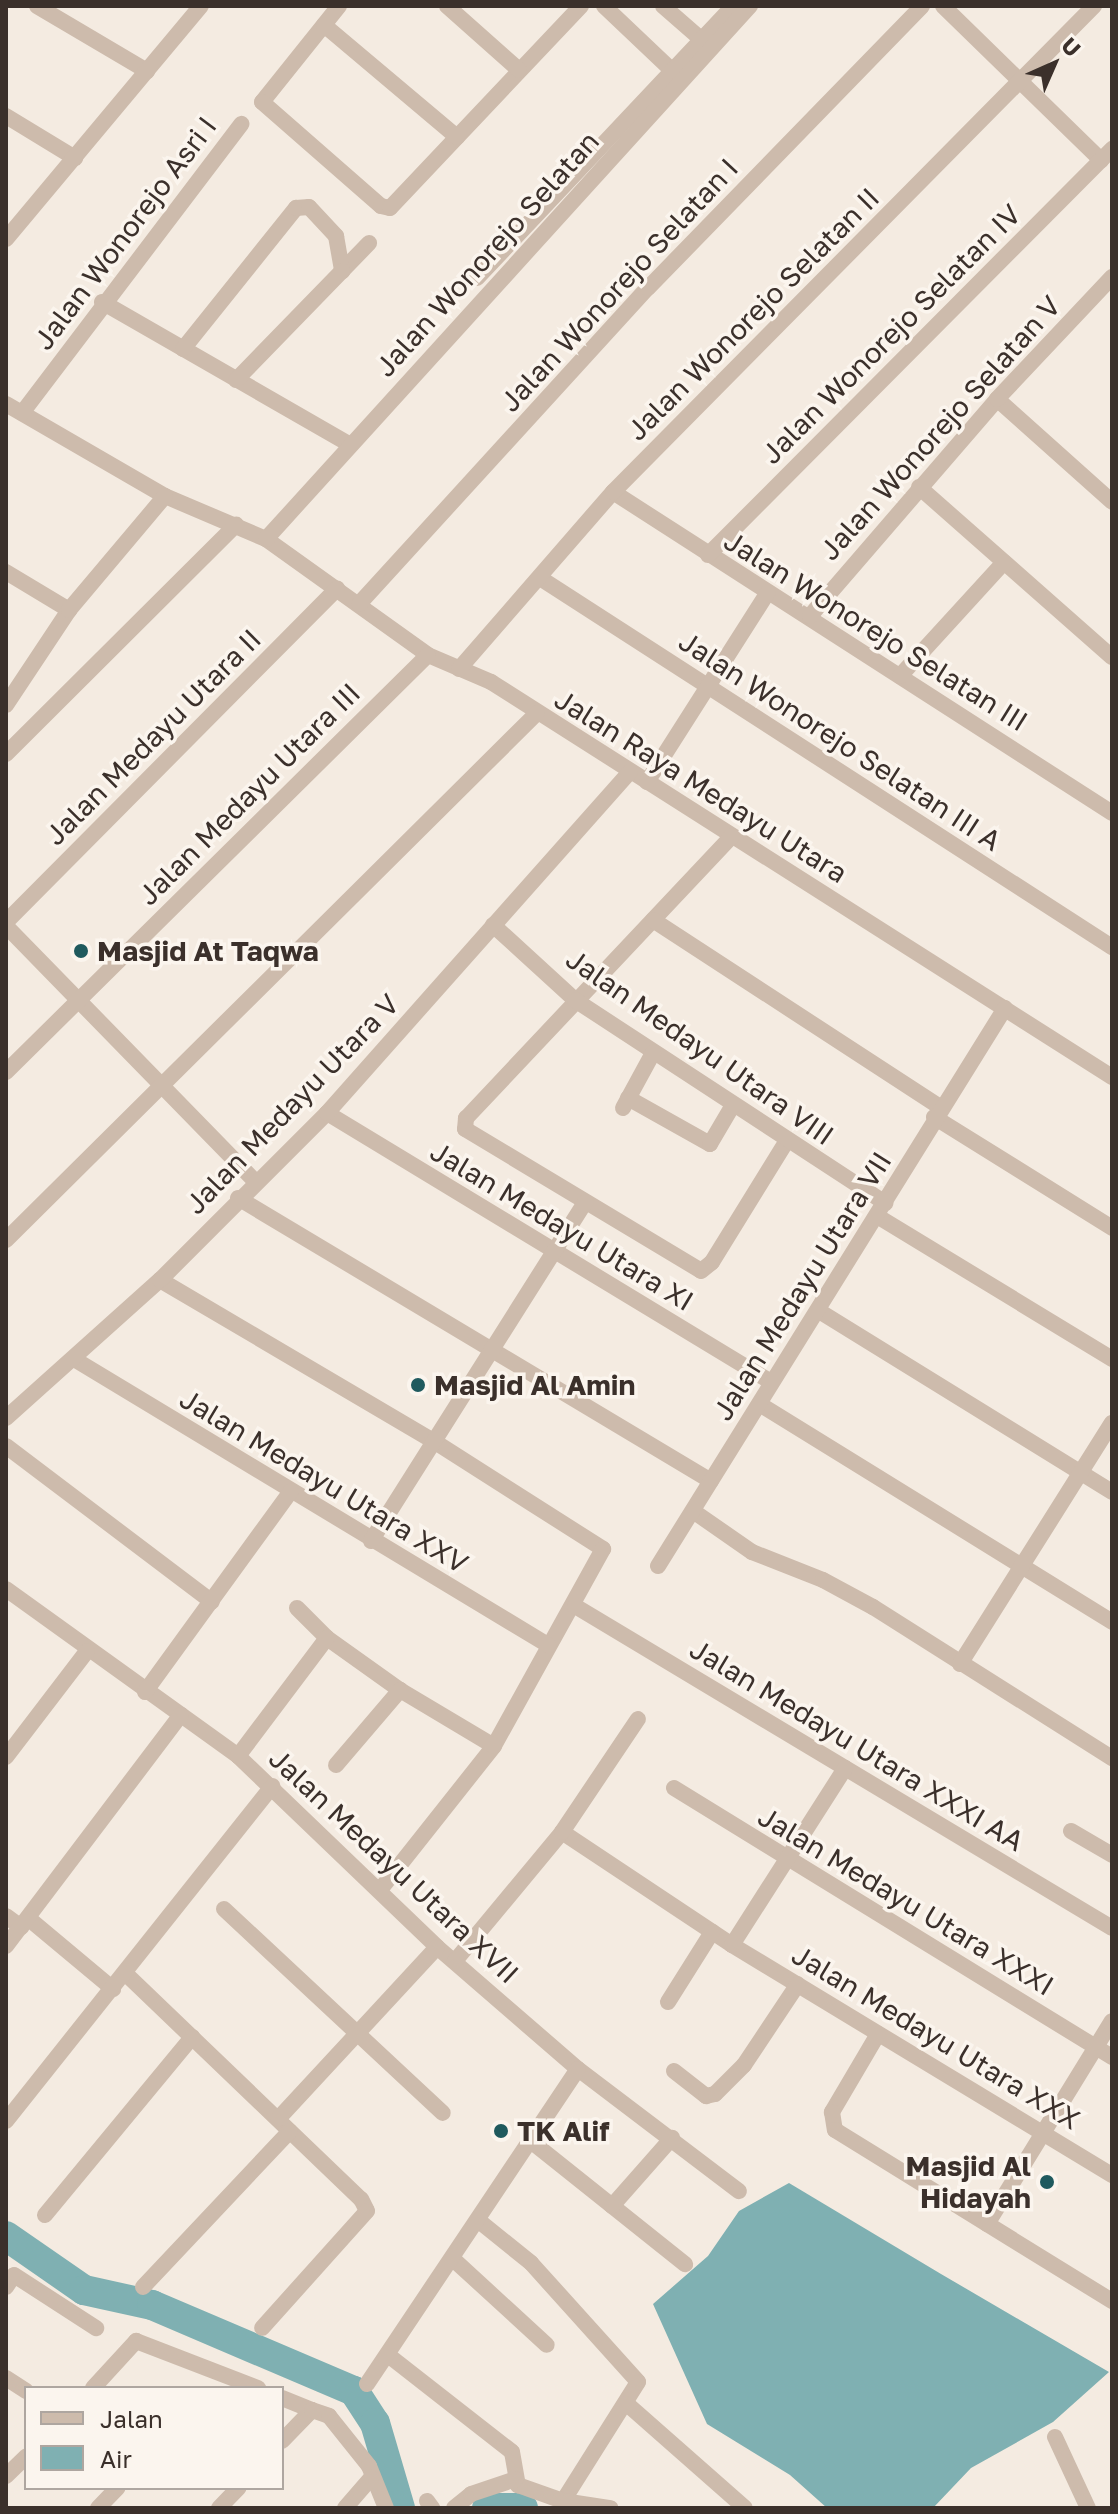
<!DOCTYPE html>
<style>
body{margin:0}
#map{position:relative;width:1118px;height:2514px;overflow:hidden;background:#f4ebe1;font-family:"Golos Text",sans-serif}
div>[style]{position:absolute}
.water>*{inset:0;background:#7fb0b2}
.river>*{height:30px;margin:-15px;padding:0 15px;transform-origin:15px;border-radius:15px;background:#7fb0b2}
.minor>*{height:16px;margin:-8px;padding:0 8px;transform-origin:8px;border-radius:8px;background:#cdbbac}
.dots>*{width:22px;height:22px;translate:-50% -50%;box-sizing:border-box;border:4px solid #fbf5ee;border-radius:50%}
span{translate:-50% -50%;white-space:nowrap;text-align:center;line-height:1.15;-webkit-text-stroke:7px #fbf5ee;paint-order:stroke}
.street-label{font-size:28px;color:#3b302b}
.poi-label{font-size:28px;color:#3b302b;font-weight:700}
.left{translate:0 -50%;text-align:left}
.right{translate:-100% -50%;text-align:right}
.frame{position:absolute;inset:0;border:8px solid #3b302b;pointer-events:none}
.legend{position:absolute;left:24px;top:2386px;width:260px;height:104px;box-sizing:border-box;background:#fbf5ee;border:2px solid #aea6a0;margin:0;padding:10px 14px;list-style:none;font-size:24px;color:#3b302b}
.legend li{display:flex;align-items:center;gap:16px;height:40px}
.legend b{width:40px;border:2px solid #aea6a0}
.north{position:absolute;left:1014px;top:24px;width:80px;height:80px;-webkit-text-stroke:6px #fbf5ee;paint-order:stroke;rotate:45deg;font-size:22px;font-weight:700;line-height:32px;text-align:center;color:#3b302b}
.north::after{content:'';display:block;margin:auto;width:28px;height:36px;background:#3b302b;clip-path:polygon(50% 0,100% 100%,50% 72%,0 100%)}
</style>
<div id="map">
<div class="water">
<i style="clip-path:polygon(789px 2183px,941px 2274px,1109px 2372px,1053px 2422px,971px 2468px,933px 2508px,827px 2508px,790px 2475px,707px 2424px,653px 2304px,708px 2256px,739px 2211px)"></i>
</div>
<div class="river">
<i style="left:6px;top:2236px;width:95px;rotate:34.7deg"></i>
<i style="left:84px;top:2290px;width:70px;rotate:12.4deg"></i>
<i style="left:152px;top:2305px;width:220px;rotate:23.1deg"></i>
<i style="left:354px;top:2391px;width:38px;rotate:57deg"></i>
<i style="left:375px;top:2423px;width:89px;rotate:73.6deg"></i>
<i style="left:487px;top:2508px;width:36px"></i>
</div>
<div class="minor">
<i style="left:37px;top:6px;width:128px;rotate:30.6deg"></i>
<i style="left:339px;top:6px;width:123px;rotate:128.7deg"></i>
<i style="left:262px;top:102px;width:158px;rotate:41.2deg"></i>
<i style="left:381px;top:206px;width:9px;rotate:13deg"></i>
<i style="left:390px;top:208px;width:278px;rotate:-46.6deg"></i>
<i style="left:447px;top:6px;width:96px;rotate:41.6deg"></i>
<i style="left:604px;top:6px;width:105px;rotate:43.5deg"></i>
<i style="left:663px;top:6px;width:62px;rotate:41.1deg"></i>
<i style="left:943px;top:6px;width:221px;rotate:44.3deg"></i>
<i style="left:324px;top:25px;width:174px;rotate:40.1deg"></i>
<i style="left:6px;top:116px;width:81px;rotate:31.3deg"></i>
<i style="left:6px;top:239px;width:304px;rotate:-50.1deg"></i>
<i style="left:342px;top:271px;width:39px;rotate:-46deg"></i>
<i style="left:477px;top:278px;width:374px;rotate:-46.7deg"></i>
<i style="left:102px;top:302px;width:285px;rotate:29.9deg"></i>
<i style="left:183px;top:349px;width:181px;rotate:-51.3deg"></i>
<i style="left:296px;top:208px;width:13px;rotate:-4deg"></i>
<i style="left:309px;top:207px;width:40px;rotate:47deg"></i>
<i style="left:336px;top:236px;width:36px;rotate:80deg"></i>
<i style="left:342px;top:271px;width:152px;rotate:134.2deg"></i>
<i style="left:997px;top:399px;width:154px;rotate:41.8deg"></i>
<i style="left:6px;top:404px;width:184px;rotate:30.1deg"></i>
<i style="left:165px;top:496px;width:110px;rotate:23.1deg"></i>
<i style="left:266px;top:539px;width:199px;rotate:35.6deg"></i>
<i style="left:428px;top:655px;width:69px;rotate:23.2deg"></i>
<i style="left:491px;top:682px;width:736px;rotate:32.46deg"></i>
<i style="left:22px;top:413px;width:363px;rotate:-52.8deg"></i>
<i style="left:919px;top:487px;width:257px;rotate:41.4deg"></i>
<i style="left:613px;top:492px;width:593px;rotate:32.75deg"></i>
<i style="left:266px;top:539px;width:720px;rotate:-47.76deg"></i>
<i style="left:708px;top:555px;width:573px;rotate:-45.14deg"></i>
<i style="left:6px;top:572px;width:74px;rotate:31.1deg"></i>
<i style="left:540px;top:578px;width:681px;rotate:32.83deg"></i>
<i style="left:359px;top:604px;width:428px;rotate:-47.6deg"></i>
<i style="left:648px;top:288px;width:393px;rotate:-45.8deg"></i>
<i style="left:810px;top:616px;width:286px;rotate:-49.2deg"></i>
<i style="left:997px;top:399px;width:168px;rotate:-46.7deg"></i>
<i style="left:459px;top:669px;width:235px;rotate:-49deg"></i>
<i style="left:613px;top:492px;width:684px;rotate:-45.3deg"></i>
<i style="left:900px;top:676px;width:154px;rotate:-47.6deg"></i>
<i style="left:6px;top:705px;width:114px;rotate:-56.4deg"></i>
<i style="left:69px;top:610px;width:149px;rotate:-49.9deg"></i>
<i style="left:6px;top:754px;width:325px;rotate:-44.9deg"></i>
<i style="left:647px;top:782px;width:225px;rotate:-57.5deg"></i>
<i style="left:732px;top:836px;width:388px;rotate:133.3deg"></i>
<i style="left:466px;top:1118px;width:11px;rotate:95deg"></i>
<i style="left:465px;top:1129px;width:275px;rotate:31deg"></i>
<i style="left:701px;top:1271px;width:14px;rotate:-39deg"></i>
<i style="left:712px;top:1262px;width:141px;rotate:-58.3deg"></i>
<i style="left:653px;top:920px;width:343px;rotate:33.1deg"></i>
<i style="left:6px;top:922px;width:470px;rotate:-45.2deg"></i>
<i style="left:493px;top:925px;width:111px;rotate:42.4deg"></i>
<i style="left:575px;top:1000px;width:371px;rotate:33.2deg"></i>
<i style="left:6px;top:926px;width:358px;rotate:45.7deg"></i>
<i style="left:6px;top:1072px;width:593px;rotate:-44.66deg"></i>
<i style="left:628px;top:1098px;width:94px;rotate:29.3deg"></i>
<i style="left:710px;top:1144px;width:45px;rotate:-59.5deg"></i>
<i style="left:623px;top:1108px;width:63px;rotate:-61.4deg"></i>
<i style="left:327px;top:1113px;width:519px;rotate:31.21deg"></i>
<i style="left:934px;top:1117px;width:210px;rotate:31.9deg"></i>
<i style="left:238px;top:1198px;width:551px;rotate:30.89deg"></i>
<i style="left:877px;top:1216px;width:275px;rotate:31.3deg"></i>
<i style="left:6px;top:1240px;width:748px;rotate:-44.78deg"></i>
<i style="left:160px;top:1280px;width:316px;rotate:30.5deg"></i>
<i style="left:432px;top:1440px;width:203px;rotate:32.5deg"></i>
<i style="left:603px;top:1549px;width:225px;rotate:119deg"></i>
<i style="left:494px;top:1746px;width:184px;rotate:128.4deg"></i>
<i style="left:819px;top:1311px;width:344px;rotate:31.7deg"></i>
<i style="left:74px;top:1359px;width:554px;rotate:31.11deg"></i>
<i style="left:761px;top:1405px;width:413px;rotate:31.7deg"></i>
<i style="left:6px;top:1418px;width:207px;rotate:-41.9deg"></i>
<i style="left:160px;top:1280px;width:236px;rotate:-45deg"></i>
<i style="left:327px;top:1113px;width:456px;rotate:-48.4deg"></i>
<i style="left:6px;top:1446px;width:258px;rotate:37.1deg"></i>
<i style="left:693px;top:1511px;width:72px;rotate:34.8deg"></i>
<i style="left:752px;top:1552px;width:76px;rotate:21.5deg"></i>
<i style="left:823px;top:1580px;width:57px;rotate:28.4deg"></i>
<i style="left:873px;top:1607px;width:283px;rotate:32.3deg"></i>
<i style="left:371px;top:1541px;width:401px;rotate:-57.7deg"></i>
<i style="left:658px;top:1566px;width:657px;rotate:-58.12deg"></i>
<i style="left:6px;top:1589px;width:286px;rotate:35.7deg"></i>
<i style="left:238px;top:1756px;width:276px;rotate:43.8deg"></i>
<i style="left:437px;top:1947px;width:186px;rotate:40.9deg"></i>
<i style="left:578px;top:2069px;width:202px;rotate:37.2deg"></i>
<i style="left:575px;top:1606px;width:626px;rotate:30.95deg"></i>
<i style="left:297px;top:1608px;width:42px;rotate:45deg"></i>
<i style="left:327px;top:1638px;width:90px;rotate:35.5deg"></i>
<i style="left:400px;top:1690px;width:109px;rotate:30.8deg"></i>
<i style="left:960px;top:1664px;width:285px;rotate:-57.8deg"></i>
<i style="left:145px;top:1692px;width:248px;rotate:-54deg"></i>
<i style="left:238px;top:1756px;width:148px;rotate:-53deg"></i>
<i style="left:6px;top:1757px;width:133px;rotate:-52.6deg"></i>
<i style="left:336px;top:1765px;width:99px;rotate:-49.5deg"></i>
<i style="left:674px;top:1788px;width:514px;rotate:31.56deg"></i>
<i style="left:1071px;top:1831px;width:48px;rotate:30.3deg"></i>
<i style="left:562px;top:1832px;width:204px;rotate:33.6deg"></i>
<i style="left:732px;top:1945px;width:444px;rotate:31.2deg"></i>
<i style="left:224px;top:1909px;width:299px;rotate:43deg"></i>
<i style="left:6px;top:1916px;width:19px;rotate:36deg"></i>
<i style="left:28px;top:1918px;width:111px;rotate:39.9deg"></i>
<i style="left:732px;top:1945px;width:210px;rotate:-57.4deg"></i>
<i style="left:6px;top:1946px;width:290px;rotate:-52.9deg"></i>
<i style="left:455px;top:1961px;width:168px;rotate:-50.3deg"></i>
<i style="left:562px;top:1832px;width:136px;rotate:-56.1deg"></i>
<i style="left:126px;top:1974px;width:325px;rotate:43.8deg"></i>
<i style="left:361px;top:2199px;width:13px;rotate:63deg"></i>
<i style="left:367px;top:2211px;width:157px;rotate:131.9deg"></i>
<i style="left:668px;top:2002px;width:83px;rotate:-57.8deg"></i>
<i style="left:878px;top:2034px;width:91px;rotate:120.5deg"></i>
<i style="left:832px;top:2112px;width:18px;rotate:81deg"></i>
<i style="left:835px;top:2130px;width:326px;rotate:31.7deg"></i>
<i style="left:674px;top:2071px;width:41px;rotate:38deg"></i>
<i style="left:706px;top:2096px;width:9px;rotate:-13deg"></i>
<i style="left:715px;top:2094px;width:41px;rotate:-45deg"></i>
<i style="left:744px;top:2065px;width:97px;rotate:-56.3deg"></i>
<i style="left:278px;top:2119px;width:234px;rotate:-47.2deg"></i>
<i style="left:6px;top:2121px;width:428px;rotate:-51.5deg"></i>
<i style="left:532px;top:2142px;width:196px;rotate:38.6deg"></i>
<i style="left:612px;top:2206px;width:91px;rotate:-48.6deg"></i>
<i style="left:45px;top:2215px;width:231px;rotate:-50.4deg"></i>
<i style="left:479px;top:2221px;width:67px;rotate:38.9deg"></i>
<i style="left:531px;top:2263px;width:160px;rotate:48deg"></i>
<i style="left:638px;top:2382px;width:141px;rotate:122.2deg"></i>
<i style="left:987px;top:2224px;width:238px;rotate:-58.4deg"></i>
<i style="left:453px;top:2259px;width:127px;rotate:42.5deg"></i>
<i style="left:6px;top:2287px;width:14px;rotate:-56deg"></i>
<i style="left:14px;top:2275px;width:98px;rotate:32.9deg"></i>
<i style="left:143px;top:2287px;width:214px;rotate:-46.7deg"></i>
<i style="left:388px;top:2355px;width:157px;rotate:38deg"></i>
<i style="left:512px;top:2452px;width:34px;rotate:80deg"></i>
<i style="left:518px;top:2485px;width:48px;rotate:19.6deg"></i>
<i style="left:563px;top:2501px;width:48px;rotate:8.5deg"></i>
<i style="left:6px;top:2378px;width:24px;rotate:33deg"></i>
<i style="left:367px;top:2384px;width:379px;rotate:-56.2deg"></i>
<i style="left:93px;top:2388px;width:64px;rotate:-47.5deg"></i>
<i style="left:136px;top:2341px;width:131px;rotate:21.1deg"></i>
<i style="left:282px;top:2398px;width:32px;rotate:22deg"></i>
<i style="left:627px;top:2404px;width:157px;rotate:41.4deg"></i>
<i style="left:1055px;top:2437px;width:78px;rotate:65.1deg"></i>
<i style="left:282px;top:2441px;width:43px;rotate:-45.9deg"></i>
<i style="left:312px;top:2410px;width:18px;rotate:19deg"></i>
<i style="left:329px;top:2416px;width:64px;rotate:51.3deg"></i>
<i style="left:369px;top:2466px;width:45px;rotate:68deg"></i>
<i style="left:6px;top:2476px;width:28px;rotate:-44deg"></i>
<i style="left:427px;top:2501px;width:9px;rotate:54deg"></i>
<i style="left:98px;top:2508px;width:28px;rotate:-46deg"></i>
<i style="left:219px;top:2508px;width:28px;rotate:-46deg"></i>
<i style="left:345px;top:2508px;width:40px;rotate:-49deg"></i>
<i style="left:454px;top:2508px;width:22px;rotate:-39deg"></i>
<i style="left:471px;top:2494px;width:47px;rotate:-18.4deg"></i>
</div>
<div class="dots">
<i style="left:81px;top:951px;background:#1f5a5e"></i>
<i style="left:418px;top:1385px;background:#1f5a5e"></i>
<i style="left:501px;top:2131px;background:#1f5a5e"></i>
<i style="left:1047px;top:2182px;background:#1f5a5e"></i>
</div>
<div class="street-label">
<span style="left:125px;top:233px;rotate:-53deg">Jalan Wonorejo Asri I</span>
<span style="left:487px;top:254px;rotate:-48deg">Jalan Wonorejo Selatan</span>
<span style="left:619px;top:285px;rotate:-47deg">Jalan Wonorejo Selatan I</span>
<span style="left:753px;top:314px;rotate:-45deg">Jalan Wonorejo Selatan II</span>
<span style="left:891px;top:334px;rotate:-45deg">Jalan Wonorejo Selatan IV</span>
<span style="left:940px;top:428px;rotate:-48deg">Jalan Wonorejo Selatan V</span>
<span style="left:876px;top:631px;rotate:32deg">Jalan Wonorejo Selatan III</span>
<span style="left:153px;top:737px;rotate:-45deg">Jalan Medayu Utara II</span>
<span style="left:840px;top:741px;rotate:33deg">Jalan Wonorejo Selatan III A</span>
<span style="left:701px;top:786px;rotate:32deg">Jalan Raya Medayu Utara</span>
<span style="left:249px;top:794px;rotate:-45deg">Jalan Medayu Utara III</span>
<span style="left:700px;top:1047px;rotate:35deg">Jalan Medayu Utara VIII</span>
<span style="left:292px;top:1104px;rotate:-46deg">Jalan Medayu Utara V</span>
<span style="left:562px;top:1226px;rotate:31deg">Jalan Medayu Utara XI</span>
<span style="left:802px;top:1286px;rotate:-58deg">Jalan Medayu Utara VII</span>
<span style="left:324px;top:1481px;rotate:31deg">Jalan Medayu Utara XXV</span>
<span style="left:857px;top:1745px;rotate:31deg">Jalan Medayu Utara XXXI AA</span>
<span style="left:394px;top:1866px;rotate:43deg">Jalan Medayu Utara XVII</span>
<span style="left:906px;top:1901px;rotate:31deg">Jalan Medayu Utara XXXI</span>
<span style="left:936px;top:2037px;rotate:31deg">Jalan Medayu Utara XXX</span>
</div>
<div class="poi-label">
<span class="left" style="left:97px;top:951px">Masjid At Taqwa</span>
<span class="left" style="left:434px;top:1385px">Masjid Al Amin</span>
<span class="left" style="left:517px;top:2131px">TK Alif</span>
<span class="right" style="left:1031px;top:2182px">Masjid Al<br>Hidayah</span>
</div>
<div class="frame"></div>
<ul class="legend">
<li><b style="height:10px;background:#cdbbac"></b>Jalan</li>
<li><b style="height:22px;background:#7fb0b2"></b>Air</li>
</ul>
<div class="north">U</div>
</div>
